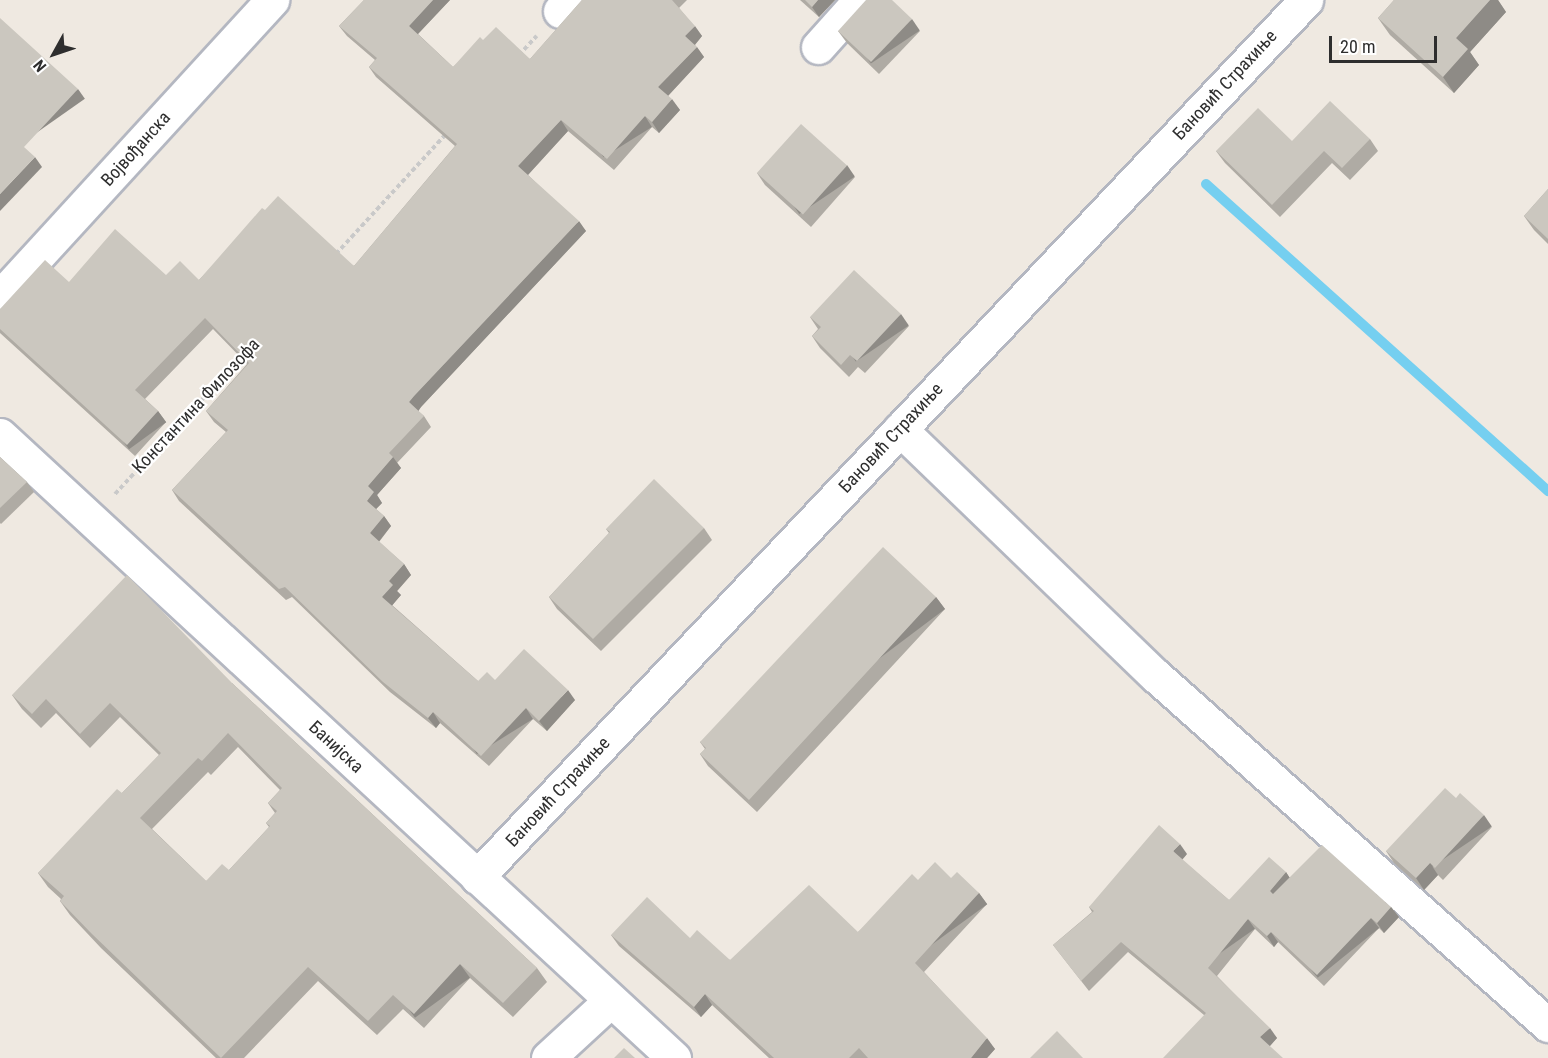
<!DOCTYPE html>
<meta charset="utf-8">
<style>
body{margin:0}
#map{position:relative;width:1548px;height:1058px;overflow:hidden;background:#efe9e1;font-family:"Roboto Condensed",sans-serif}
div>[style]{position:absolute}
.stream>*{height:10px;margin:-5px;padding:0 5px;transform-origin:5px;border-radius:5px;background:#75cff0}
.path>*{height:4px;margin-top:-2px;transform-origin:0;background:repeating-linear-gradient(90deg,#c9c9c9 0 4.5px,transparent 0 7.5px)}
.roads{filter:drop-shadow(2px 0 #b4b7c1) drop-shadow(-2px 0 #b4b7c1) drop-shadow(0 2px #b4b7c1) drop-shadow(0 -2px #b4b7c1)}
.minor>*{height:33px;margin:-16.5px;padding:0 16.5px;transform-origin:16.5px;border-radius:16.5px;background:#fff}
.wall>*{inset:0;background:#afaba4}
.shaded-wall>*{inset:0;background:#8e8b86;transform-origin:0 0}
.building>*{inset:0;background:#cbc7bf;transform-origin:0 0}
span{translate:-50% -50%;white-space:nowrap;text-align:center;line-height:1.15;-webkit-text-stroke:4.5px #fff;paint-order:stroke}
.street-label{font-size:18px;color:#2e2e2e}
.north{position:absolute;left:24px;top:24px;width:60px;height:60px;-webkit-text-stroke:4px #fff;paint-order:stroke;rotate:230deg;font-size:16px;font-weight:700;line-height:24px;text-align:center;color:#2e2e2e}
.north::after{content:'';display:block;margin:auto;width:21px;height:27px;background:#2e2e2e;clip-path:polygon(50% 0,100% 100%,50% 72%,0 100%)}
.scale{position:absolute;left:1329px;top:36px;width:108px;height:27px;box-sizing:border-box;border:3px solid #2e2e2e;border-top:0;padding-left:8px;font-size:18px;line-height:21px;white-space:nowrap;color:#2e2e2e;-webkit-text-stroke:4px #fff;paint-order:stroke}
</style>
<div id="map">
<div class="stream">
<i style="left:1206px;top:184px;width:460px;rotate:41.9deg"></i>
</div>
<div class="path">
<i style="left:519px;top:55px;width:26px;rotate:-47deg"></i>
<i style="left:336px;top:254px;width:164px;rotate:-47.5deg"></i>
<i style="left:115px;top:494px;width:190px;rotate:-47.3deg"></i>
</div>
<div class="roads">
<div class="minor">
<i style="left:560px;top:11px;width:15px;rotate:-48deg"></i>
<i style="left:818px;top:47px;width:63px;rotate:-48.2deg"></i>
<i style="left:0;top:297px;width:403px;rotate:-47.5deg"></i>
<i style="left:900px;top:429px;width:356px;rotate:44deg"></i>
<i style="left:1156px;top:676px;width:525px;rotate:41.68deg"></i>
<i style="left:0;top:435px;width:918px;rotate:42.75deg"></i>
<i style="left:477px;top:877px;width:1207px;rotate:-46.61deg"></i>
<i style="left:548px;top:1058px;width:84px;rotate:-42.6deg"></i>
</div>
</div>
<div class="wall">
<i style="clip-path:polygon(364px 0,450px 0,418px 34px,453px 67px,483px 40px,530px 59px,582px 0,687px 0,679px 8px,702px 36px,695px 45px,704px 57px,668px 96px,680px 110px,659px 133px,652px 127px,614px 170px,568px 131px,528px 175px,586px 231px,421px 407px,418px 411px,424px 416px,431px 427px,397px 463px,401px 468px,377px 495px,382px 503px,376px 509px,384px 516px,391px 526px,379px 542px,404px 564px,411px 575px,397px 591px,401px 595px,392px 605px,478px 681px,495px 680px,575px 700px,547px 731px,533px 719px,489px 766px,440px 723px,436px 728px,390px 692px,292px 597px,286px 600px,179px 501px,172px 490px,226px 432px,214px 422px,206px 411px,247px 364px,213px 329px,145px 399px,158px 411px,166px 422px,135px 456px,0 333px,0 309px,69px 282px,166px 275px,199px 280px,265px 210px,354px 266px,455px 146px,376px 77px,369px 67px,375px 60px,347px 36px,339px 26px)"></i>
<i style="clip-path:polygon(800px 0,835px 0,819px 17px)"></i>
<i style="clip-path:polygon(1394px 0,1498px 0,1506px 12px,1470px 52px,1479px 65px,1454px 93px,1390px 35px,1378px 18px)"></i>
<i style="clip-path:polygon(838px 31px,920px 31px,879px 74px,847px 43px)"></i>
<i style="clip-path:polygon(1370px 139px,1378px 151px,1350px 180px,1332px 163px,1280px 217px,1225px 163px,1216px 151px,1292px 141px)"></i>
<i style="clip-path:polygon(757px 173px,855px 177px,811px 227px,765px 185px)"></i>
<i style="clip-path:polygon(1548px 189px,1548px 244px,1534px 230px,1524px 216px)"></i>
<i style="clip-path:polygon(810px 317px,909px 326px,865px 373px,858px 367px,849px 377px,820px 348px,812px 336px,818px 329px)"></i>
<i style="clip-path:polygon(0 457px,27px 482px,34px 492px,1px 524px,0 523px)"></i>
<i style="clip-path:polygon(704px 528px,712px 540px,601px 651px,557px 609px,549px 597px,609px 533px,606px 529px)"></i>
<i style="clip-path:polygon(936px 597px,945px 609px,757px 812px,708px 766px,700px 754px,705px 749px,700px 742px)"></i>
<i style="clip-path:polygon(evenodd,232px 683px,537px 968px,547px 982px,513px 1017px,470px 978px,424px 1028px,403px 1009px,377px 1035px,318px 981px,244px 1058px,216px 1058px,101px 948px,70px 915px,60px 901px,61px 899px,48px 887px,38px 873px,122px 793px,159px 755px,120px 717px,90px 748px,56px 713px,41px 728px,22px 709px,12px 695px,232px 683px,238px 747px,280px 790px,268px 803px,275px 813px,266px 823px,269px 827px,229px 870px,206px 881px,152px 829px,208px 772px,211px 775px,238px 747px)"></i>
<i style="clip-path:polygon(1492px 827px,1443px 880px,1438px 875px,1424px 890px,1394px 863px,1386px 851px)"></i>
<i style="clip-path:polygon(1187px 854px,1182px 860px,1229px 900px,1286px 872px,1289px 877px,1391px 907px,1399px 917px,1384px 933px,1379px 928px,1324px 986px,1278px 942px,1274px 947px,1255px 929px,1217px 976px,1277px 1038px,1270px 1046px,1204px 1015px,1128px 952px,1089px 991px,1053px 945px,1092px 912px,1089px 907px)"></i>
<i style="clip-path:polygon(951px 878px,979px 893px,987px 904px,924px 972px,995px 1049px,987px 1058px,769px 1058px,712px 1005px,701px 1017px,619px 946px,611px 935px,690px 938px,730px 960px,858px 932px,918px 880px)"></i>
</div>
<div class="shaded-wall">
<i style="clip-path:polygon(433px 0,450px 0,416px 36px,409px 26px)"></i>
<i style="clip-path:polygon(818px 0,835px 0,819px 17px,812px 7px)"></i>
<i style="clip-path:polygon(1490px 0,1498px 0,1506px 12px,1470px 52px,1479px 65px,1454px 93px,1443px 77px,1456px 38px)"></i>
<i style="left:912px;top:19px;width:14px;height:59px;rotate:56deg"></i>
<i style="clip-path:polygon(695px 26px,702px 36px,693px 47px,685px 36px)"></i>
<i style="clip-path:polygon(697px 47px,704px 57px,666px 98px,658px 87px)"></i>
<i style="left:78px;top:89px;width:12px;height:79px;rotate:55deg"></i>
<i style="clip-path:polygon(672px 99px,680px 110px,659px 133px,652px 122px)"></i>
<i style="left:645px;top:116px;width:13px;height:57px;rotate:58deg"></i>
<i style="clip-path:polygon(561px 120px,568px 131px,526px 177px,518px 166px)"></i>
<i style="clip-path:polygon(35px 157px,42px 167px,0 211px,0 194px)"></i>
<i style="left:847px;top:165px;width:14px;height:67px;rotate:56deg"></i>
<i style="clip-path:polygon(579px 221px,586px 231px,421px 407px,417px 413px,409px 402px,414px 396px)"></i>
<i style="left:901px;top:314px;width:14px;height:64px;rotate:56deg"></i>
<i style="left:158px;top:411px;width:14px;height:46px;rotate:54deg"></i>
<i style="clip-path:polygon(393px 457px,401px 468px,377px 495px,382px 503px,374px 511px,367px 501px,368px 486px)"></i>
<i style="clip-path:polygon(384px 516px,391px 526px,377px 544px,370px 533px)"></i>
<i style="clip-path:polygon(404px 564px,411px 575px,397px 591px,401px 595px,390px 608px,382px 597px,389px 581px)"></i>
<i style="left:936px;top:597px;width:15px;height:276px;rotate:53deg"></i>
<i style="clip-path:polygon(568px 690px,575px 700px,547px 731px,539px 721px)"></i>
<i style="left:526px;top:708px;width:13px;height:66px;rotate:58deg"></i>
<i style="clip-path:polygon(433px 712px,440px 723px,436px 728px,428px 718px)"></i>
<i style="left:1484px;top:815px;width:14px;height:72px;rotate:56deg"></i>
<i style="clip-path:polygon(1180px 844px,1187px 854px,1180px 862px,1173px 851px)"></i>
<i style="clip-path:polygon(1430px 863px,1438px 875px,1424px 890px,1416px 878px)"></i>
<i style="clip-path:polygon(1286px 872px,1293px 883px,1277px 902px,1270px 891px)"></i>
<i style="left:979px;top:893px;width:14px;height:95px;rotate:54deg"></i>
<i style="clip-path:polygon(1391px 907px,1399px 917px,1384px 933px,1377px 923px)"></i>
<i style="left:1371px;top:918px;width:13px;height:79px;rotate:51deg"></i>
<i style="left:1248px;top:919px;width:12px;height:63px;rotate:55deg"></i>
<i style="clip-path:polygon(1271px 932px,1278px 942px,1274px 947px,1267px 936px)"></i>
<i style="left:460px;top:964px;width:17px;height:68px;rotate:54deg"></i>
<i style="clip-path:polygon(705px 994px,712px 1005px,701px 1017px,694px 1007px)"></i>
<i style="clip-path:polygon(1270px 1028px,1277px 1038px,1268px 1048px,1260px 1037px)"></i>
<i style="clip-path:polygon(987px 1038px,995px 1049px,987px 1058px,971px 1058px)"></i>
</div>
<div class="building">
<i style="clip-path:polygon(364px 0,433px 0,409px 26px,453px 67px,480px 37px,483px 40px,496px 27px,530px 59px,582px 0,672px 0,695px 26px,685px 36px,697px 47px,658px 87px,672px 99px,652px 122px,645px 116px,607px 159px,561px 120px,518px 166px,579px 221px,414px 396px,409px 402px,424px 416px,389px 453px,393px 457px,368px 486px,374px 492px,367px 501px,384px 516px,370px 533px,404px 564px,389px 581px,393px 585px,382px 597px,478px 681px,487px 672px,495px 680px,524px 649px,568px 690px,539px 721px,526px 708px,481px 756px,433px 712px,428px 718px,383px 682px,285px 587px,279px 589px,172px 490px,228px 430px,206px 411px,249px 363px,205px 318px,135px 390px,158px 411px,127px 445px,0 329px,0 309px,45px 260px,69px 282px,115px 229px,166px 275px,180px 261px,199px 280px,262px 208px,265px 210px,278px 196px,354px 266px,457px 144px,369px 67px,377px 58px,339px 26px)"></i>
<i style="clip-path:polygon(805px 0,818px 0,812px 7px)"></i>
<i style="clip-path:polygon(866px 0,892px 0,912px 19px,871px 62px,838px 31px)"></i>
<i style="clip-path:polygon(1394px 0,1490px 0,1456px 38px,1468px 49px,1443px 77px,1378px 18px)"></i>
<i style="clip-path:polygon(0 18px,78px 89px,24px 147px,35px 157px,0 194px)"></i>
<i style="clip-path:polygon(1330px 101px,1370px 139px,1342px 168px,1324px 151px,1272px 205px,1216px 151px,1258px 108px,1292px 141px)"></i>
<i style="left:801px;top:124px;width:62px;height:66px;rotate:42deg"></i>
<i style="clip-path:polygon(1548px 189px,1548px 239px,1524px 216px)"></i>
<i style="clip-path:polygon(854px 270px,901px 314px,857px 361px,850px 355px,841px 365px,812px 336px,821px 327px,810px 317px)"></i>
<i style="clip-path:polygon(0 457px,27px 482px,0 508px)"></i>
<i style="clip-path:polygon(654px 479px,704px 528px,593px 639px,549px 597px,610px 532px,606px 529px)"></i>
<i style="clip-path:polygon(883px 547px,936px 597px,749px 800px,700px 754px,706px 748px,700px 742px)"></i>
<i style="clip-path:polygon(evenodd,127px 575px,232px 683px,537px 968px,503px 1003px,460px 964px,414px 1014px,393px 995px,368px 1021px,308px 967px,221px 1058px,92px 934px,60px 901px,64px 896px,38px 873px,117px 789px,122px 793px,161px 753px,110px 703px,80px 734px,46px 699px,32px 714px,12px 695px,127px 575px,228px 733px,282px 788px,268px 803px,277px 811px,266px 823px,270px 826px,229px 870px,222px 864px,206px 881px,140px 818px,198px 758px,202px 761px,228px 733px)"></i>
<i style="clip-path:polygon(1445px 788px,1456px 798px,1460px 793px,1484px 815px,1435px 868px,1430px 863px,1416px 878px,1386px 851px)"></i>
<i style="clip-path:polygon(1159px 825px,1180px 844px,1173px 851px,1229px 900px,1269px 857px,1286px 872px,1270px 891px,1273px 894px,1322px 845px,1391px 907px,1377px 923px,1371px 918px,1317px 975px,1271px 932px,1267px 936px,1248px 919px,1208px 968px,1270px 1028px,1260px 1037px,1283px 1058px,1163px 1058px,1206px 1013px,1121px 942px,1081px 981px,1053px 945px,1094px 911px,1089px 907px)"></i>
<i style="clip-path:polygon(935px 862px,951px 878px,957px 872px,979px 893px,915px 963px,987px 1038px,971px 1058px,868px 1058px,859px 1048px,849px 1058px,774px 1058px,705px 994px,694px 1007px,611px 935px,647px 897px,690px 938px,697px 930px,730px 960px,809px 885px,858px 932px,912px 874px,918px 880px)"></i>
<i style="clip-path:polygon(1057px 1031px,1083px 1058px,1030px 1058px)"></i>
<i style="clip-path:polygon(624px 1048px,635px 1058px,614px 1058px)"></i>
</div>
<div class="street-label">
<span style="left:1225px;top:85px;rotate:-47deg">Бановић Страхиње</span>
<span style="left:136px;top:149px;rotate:-48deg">Војвођанска</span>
<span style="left:196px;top:406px;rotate:-47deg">Константина Филозофа</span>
<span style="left:891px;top:438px;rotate:-47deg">Бановић Страхиње</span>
<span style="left:336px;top:747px;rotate:43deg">Банијска</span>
<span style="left:558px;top:792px;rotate:-47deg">Бановић Страхиње</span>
</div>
<div class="north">N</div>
<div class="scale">20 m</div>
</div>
